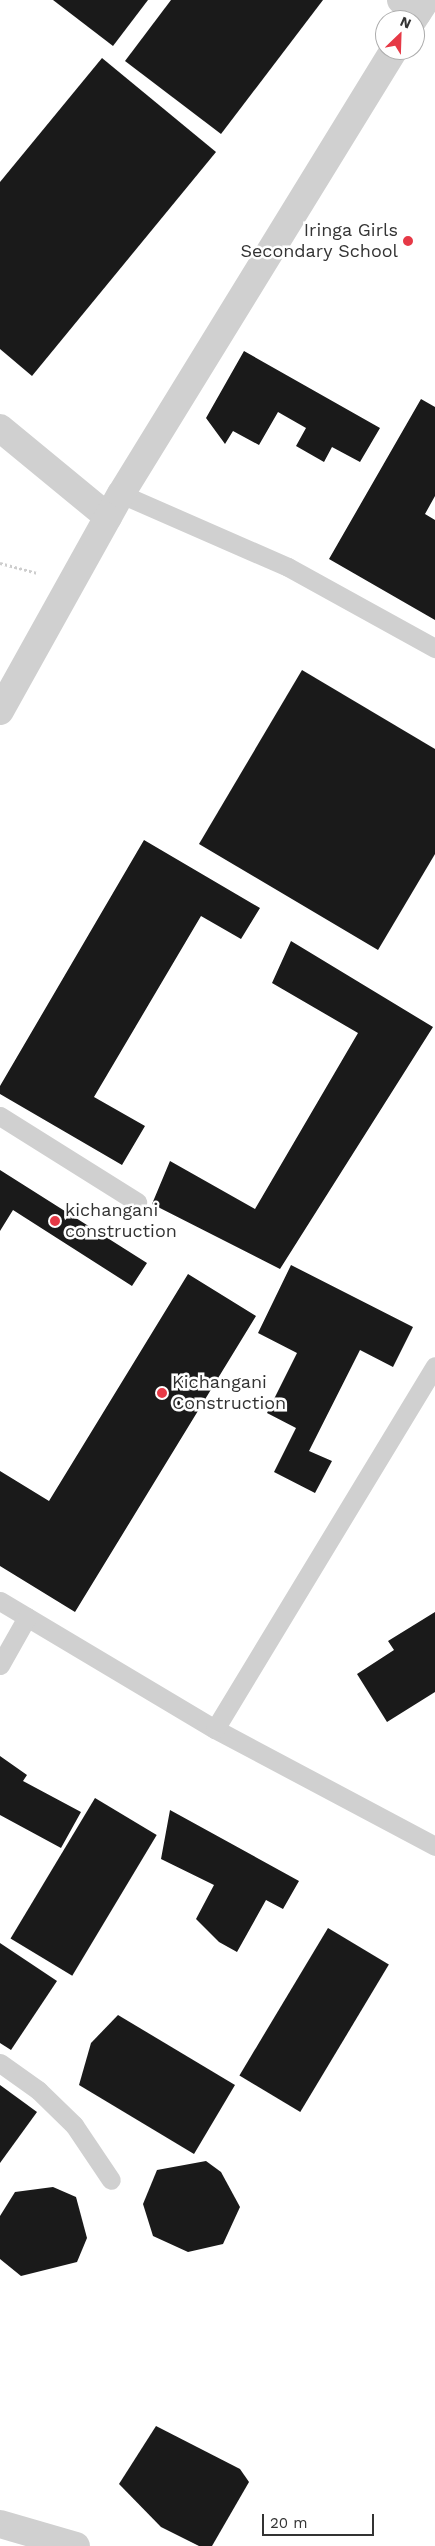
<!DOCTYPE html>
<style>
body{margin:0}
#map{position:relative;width:435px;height:2546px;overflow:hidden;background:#fff;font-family:"Work Sans",sans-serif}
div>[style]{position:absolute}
.building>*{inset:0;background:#1a1a1a;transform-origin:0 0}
.path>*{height:3px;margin-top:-1.5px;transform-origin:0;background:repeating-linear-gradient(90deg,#cdcdcd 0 2.5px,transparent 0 5px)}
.service>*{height:19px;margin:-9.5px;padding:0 9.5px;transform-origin:9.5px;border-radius:9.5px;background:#d0d0d0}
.minor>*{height:28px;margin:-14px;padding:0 14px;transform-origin:14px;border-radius:14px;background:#d0d0d0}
.tertiary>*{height:28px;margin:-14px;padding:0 14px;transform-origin:14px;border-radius:14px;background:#d0d0d0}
.dots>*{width:14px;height:14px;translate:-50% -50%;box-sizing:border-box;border:2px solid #fff;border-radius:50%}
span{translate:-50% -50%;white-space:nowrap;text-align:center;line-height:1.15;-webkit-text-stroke:5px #fff;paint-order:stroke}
.poi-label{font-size:18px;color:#333}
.right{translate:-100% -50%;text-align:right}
.left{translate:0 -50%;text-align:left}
.north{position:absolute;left:375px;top:10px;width:50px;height:50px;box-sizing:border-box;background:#fff;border:1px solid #adadad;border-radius:50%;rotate:24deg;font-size:14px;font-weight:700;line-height:20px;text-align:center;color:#333}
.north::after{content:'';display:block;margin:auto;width:18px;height:22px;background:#e63946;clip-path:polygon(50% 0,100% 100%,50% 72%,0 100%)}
.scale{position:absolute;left:262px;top:2514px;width:112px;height:22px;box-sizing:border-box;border:2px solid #333;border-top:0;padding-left:6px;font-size:15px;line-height:18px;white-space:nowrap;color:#333;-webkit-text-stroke:4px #fff;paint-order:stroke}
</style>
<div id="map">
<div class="building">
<i style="clip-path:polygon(53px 0,148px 0,113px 46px)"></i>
<i style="clip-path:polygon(171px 0,323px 0,221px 134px,125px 61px)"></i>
<i style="clip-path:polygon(102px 58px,216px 152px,32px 376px,0 349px,0 182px)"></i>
<i style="clip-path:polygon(244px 351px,380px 428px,360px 462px,332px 447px,324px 462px,296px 446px,306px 428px,278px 412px,259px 445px,233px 431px,225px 444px,206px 418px)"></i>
<i style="clip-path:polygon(421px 399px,435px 407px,435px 496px,425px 514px,435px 520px,435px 620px,329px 559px)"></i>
<i style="clip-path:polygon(302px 670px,435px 749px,435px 854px,378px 950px,199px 844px)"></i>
<i style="clip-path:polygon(144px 840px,260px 908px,241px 939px,201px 916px,94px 1097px,145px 1126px,122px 1165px,0 1094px,0 1086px)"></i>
<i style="clip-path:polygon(291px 941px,433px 1027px,280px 1269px,152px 1204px,170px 1161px,255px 1209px,358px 1033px,272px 983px)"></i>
<i style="clip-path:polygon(0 1170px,147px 1263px,132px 1286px,13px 1210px,0 1231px)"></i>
<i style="clip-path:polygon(291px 1265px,413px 1327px,393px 1367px,360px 1350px,309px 1451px,332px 1461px,315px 1493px,274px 1472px,296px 1428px,267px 1413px,297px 1353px,258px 1333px)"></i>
<i style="clip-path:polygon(188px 1274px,256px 1316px,75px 1612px,0 1566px,0 1471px,49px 1501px)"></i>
<i style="clip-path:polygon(435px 1612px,435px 1692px,387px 1722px,357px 1674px,394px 1650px,388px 1641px)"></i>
<i style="clip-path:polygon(0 1756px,27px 1775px,23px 1781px,81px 1812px,61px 1848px,0 1815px)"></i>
<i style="left:95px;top:1798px;width:72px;height:164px;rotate:31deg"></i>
<i style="clip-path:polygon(170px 1810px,299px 1881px,283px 1909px,266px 1900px,237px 1952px,219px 1942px,196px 1919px,214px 1885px,161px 1859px)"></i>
<i style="left:328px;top:1928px;width:71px;height:172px;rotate:31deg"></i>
<i style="clip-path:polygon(0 1943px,57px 1981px,11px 2050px,0 2043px)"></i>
<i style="clip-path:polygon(118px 2015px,235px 2085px,194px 2154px,79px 2085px,91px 2043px)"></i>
<i style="clip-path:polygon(0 2085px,37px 2112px,0 2163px)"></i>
<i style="clip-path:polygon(206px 2161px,221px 2172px,240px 2207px,223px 2244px,188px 2252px,153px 2236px,143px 2204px,157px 2170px)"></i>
<i style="clip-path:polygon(53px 2187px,76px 2197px,87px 2238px,77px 2262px,21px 2276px,0 2259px,0 2216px,15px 2192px)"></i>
<i style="clip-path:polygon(156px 2426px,240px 2469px,249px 2482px,212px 2546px,199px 2546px,161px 2527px,119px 2484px)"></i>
</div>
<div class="path">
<i style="left:0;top:563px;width:39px;rotate:15deg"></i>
</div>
<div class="service">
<i style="left:121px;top:494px;width:182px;rotate:23.6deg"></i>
<i style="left:288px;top:567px;width:168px;rotate:28.9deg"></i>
<i style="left:0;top:1116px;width:162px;rotate:32.1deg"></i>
<i style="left:0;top:1601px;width:250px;rotate:30.8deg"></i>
<i style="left:215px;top:1729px;width:249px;rotate:28deg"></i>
<i style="left:0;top:1665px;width:55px;rotate:-60.6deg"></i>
<i style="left:215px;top:1729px;width:424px;rotate:-58.8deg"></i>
<i style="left:0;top:2063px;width:47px;rotate:35.4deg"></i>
<i style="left:38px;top:2090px;width:50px;rotate:44.2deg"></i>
<i style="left:74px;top:2125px;width:66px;rotate:56.1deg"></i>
</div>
<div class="minor">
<i style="left:401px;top:0;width:21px;rotate:39deg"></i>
<i style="left:0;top:428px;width:140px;rotate:39.5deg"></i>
<i style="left:0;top:711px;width:248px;rotate:-60.9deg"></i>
<i style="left:0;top:2524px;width:79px;rotate:16.1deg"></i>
</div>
<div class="tertiary">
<i style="left:413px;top:20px;width:24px;rotate:-57deg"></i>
<i style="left:121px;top:494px;width:521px;rotate:-58.41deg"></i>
</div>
<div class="dots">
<i style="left:408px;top:241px;background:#e63946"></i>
<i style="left:55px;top:1221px;background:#e63946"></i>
<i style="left:162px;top:1393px;background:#e63946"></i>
</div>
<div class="poi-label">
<span class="right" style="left:398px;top:241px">Iringa Girls<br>Secondary School</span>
<span class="left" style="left:65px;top:1221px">kichangani<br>construction</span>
<span class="left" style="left:172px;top:1393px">Kichangani<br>Construction</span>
</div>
<div class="north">N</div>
<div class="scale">20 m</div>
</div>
